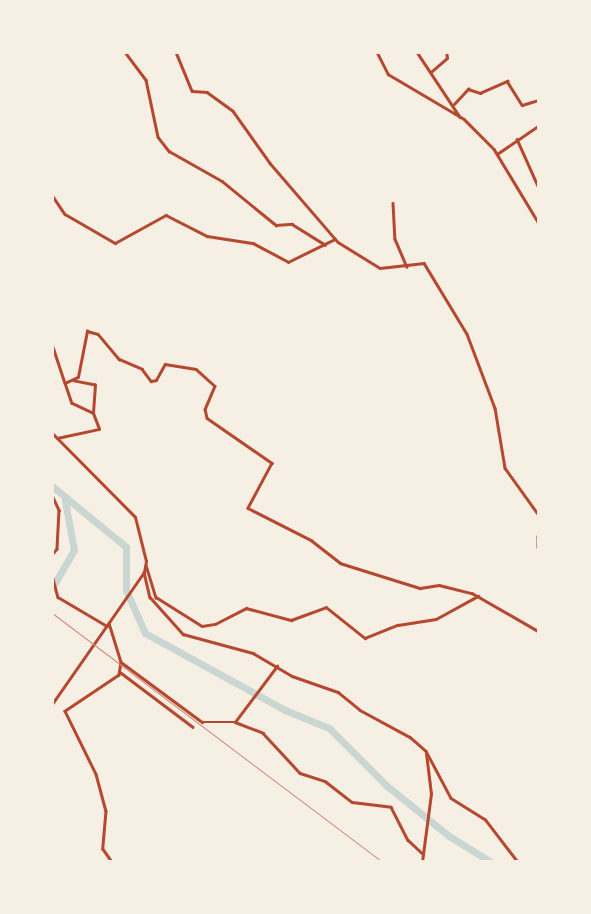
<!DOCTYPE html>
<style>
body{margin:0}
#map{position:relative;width:591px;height:914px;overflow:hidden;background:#f6efe4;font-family:Barlow,sans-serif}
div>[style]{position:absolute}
.river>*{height:7px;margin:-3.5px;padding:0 3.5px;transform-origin:3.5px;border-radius:3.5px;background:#c9d6d2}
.minor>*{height:2.5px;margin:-1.25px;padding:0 1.25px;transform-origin:1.25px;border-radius:1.25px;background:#b5482f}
.secondary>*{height:3px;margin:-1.5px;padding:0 1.5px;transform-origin:1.5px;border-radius:1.5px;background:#b5482f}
.rail>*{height:1px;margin:-0.5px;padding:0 0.5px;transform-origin:0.5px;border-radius:0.5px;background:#cf8b77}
span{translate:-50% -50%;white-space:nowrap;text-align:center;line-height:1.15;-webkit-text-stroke:4px #f6efe4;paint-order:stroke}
.frame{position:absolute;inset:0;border:54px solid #f6efe4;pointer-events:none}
</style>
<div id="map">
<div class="river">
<i style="left:52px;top:486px;width:96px;rotate:39.5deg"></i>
<i style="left:126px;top:547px;width:43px;rotate:90deg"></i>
<i style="left:126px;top:590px;width:47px;rotate:66.2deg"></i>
<i style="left:145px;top:633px;width:160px;rotate:28.8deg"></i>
<i style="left:285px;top:710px;width:48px;rotate:22.2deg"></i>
<i style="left:329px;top:728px;width:82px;rotate:45deg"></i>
<i style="left:387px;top:786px;width:80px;rotate:38.9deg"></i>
<i style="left:449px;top:836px;width:49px;rotate:31.8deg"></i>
<i style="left:52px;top:588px;width:44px;rotate:-59.9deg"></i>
<i style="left:74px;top:550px;width:50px;rotate:-100.4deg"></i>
</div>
<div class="minor">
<i style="left:125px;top:52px;width:35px;rotate:53deg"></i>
<i style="left:146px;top:80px;width:58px;rotate:78.1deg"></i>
<i style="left:158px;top:137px;width:18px;rotate:52deg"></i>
<i style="left:169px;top:151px;width:61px;rotate:29.5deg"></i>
<i style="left:222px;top:181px;width:70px;rotate:39.2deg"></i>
<i style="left:276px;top:225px;width:16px;rotate:-4deg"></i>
<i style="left:292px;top:224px;width:39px;rotate:32deg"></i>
<i style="left:176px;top:52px;width:42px;rotate:67.7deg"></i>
<i style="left:192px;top:91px;width:15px;rotate:4deg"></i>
<i style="left:207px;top:92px;width:32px;rotate:36deg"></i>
<i style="left:233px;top:111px;width:64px;rotate:54.6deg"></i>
<i style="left:270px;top:163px;width:104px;rotate:49.3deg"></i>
<i style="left:338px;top:242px;width:49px;rotate:31.8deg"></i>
<i style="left:380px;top:268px;width:44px;rotate:-6.5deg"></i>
<i style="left:424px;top:263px;width:83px;rotate:58.8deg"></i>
<i style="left:467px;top:334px;width:79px;rotate:69.3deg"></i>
<i style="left:495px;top:408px;width:61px;rotate:80.5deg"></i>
<i style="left:505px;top:468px;width:57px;rotate:54.3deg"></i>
<i style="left:377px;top:52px;width:25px;rotate:63deg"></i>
<i style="left:388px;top:74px;width:88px;rotate:30.6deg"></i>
<i style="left:464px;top:119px;width:42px;rotate:45deg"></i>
<i style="left:494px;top:149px;width:85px;rotate:58.9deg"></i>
<i style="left:417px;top:52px;width:78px;rotate:56.5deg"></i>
<i style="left:431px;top:72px;width:21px;rotate:-41deg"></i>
<i style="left:447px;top:58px;width:6px;rotate:-99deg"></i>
<i style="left:454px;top:104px;width:21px;rotate:-47deg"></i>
<i style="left:468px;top:89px;width:13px;rotate:18deg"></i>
<i style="left:480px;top:93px;width:30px;rotate:-24deg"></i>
<i style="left:507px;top:81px;width:28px;rotate:58deg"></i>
<i style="left:522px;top:105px;width:17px;rotate:-17deg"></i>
<i style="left:517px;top:139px;width:51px;rotate:65.9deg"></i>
<i style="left:497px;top:154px;width:50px;rotate:-34.3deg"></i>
<i style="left:52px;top:195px;width:23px;rotate:56deg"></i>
<i style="left:65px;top:214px;width:58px;rotate:30.1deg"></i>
<i style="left:115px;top:243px;width:58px;rotate:-28.8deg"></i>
<i style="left:166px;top:215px;width:46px;rotate:27.1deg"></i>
<i style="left:207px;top:236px;width:47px;rotate:8.7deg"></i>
<i style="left:253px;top:243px;width:40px;rotate:28deg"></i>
<i style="left:288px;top:262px;width:52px;rotate:-26.1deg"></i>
<i style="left:393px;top:203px;width:36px;rotate:87deg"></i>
<i style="left:395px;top:239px;width:30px;rotate:67deg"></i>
<i style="left:52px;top:344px;width:41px;rotate:71.6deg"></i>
<i style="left:65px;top:383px;width:14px;rotate:-25deg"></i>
<i style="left:78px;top:377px;width:47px;rotate:-78.9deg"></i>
<i style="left:87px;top:331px;width:11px;rotate:15deg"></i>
<i style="left:98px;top:334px;width:33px;rotate:50deg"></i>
<i style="left:119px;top:359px;width:25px;rotate:23deg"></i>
<i style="left:142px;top:369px;width:15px;rotate:53deg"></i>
<i style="left:151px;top:381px;width:5px;rotate:-11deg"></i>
<i style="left:156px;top:380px;width:18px;rotate:-61deg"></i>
<i style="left:165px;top:364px;width:31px;rotate:9deg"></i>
<i style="left:196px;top:369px;width:25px;rotate:42deg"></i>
<i style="left:215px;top:386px;width:25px;rotate:113deg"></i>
<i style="left:205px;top:409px;width:9px;rotate:77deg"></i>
<i style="left:207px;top:418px;width:79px;rotate:34.7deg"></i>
<i style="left:272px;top:463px;width:51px;rotate:118.1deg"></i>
<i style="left:248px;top:508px;width:71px;rotate:26.9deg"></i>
<i style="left:311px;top:540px;width:37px;rotate:38deg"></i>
<i style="left:340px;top:563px;width:84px;rotate:17.4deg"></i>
<i style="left:420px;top:588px;width:19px;rotate:-9deg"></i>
<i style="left:439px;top:585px;width:34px;rotate:14deg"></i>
<i style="left:472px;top:593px;width:76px;rotate:29.9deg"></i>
<i style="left:65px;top:383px;width:21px;rotate:71deg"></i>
<i style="left:72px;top:403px;width:23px;rotate:25deg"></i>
<i style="left:57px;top:438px;width:43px;rotate:-12.1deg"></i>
<i style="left:99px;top:429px;width:17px;rotate:-111deg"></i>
<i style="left:93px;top:413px;width:28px;rotate:-86deg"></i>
<i style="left:95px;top:385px;width:21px;rotate:-169deg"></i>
<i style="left:52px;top:495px;width:17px;rotate:65deg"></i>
<i style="left:59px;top:510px;width:39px;rotate:93deg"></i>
<i style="left:57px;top:549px;width:8px;rotate:130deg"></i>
<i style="left:538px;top:536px;width:11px;rotate:90deg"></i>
<i style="left:146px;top:565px;width:34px;rotate:73deg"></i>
<i style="left:156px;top:597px;width:54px;rotate:32.2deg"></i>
<i style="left:202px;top:626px;width:13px;rotate:-9deg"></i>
<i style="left:215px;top:624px;width:35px;rotate:-27deg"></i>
<i style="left:246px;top:608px;width:47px;rotate:14.9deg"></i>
<i style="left:291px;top:620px;width:37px;rotate:-20deg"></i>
<i style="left:326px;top:607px;width:50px;rotate:38.5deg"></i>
<i style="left:365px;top:638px;width:35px;rotate:-22deg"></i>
<i style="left:398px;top:625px;width:38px;rotate:-9deg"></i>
<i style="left:436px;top:619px;width:48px;rotate:-28.7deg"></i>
<i style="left:144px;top:572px;width:26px;rotate:77deg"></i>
<i style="left:150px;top:597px;width:50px;rotate:48.3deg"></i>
<i style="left:183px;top:634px;width:73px;rotate:15.2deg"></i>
<i style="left:253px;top:653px;width:45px;rotate:30.5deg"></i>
<i style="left:292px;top:676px;width:49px;rotate:19.2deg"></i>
<i style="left:338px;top:692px;width:28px;rotate:39deg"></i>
<i style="left:360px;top:710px;width:57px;rotate:28.4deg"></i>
<i style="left:410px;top:737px;width:21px;rotate:41deg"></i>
<i style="left:426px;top:751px;width:53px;rotate:62deg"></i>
<i style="left:451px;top:798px;width:40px;rotate:32deg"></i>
<i style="left:485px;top:819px;width:54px;rotate:52.5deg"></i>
<i style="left:52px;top:575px;width:23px;rotate:75deg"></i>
<i style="left:58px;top:597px;width:57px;rotate:30.6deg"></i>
<i style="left:109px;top:623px;width:41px;rotate:72.9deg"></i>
<i style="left:121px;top:662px;width:13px;rotate:99deg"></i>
<i style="left:119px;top:675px;width:65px;rotate:146.3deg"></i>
<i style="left:65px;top:711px;width:70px;rotate:63.8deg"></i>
<i style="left:96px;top:774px;width:38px;rotate:75deg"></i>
<i style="left:106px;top:811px;width:38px;rotate:95deg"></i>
<i style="left:103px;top:849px;width:16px;rotate:55deg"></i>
<i style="left:121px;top:662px;width:101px;rotate:36.5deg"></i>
<i style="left:202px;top:722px;width:33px"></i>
<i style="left:235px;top:722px;width:30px;rotate:21deg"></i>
<i style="left:263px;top:733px;width:54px;rotate:47.2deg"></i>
<i style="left:300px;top:773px;width:26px;rotate:18deg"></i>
<i style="left:325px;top:781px;width:34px;rotate:38deg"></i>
<i style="left:352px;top:802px;width:39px;rotate:7deg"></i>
<i style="left:391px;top:807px;width:37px;rotate:63deg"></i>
<i style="left:408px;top:840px;width:19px;rotate:43deg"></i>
<i style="left:120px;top:672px;width:91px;rotate:37deg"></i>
<i style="left:235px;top:722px;width:70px;rotate:-53.1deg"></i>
<i style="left:422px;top:862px;width:69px;rotate:-82.5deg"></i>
<i style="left:431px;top:794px;width:41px;rotate:-97deg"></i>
</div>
<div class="secondary">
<i style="left:52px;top:310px;width:22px;rotate:90deg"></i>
<i style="left:52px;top:433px;width:118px;rotate:45.3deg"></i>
<i style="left:135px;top:517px;width:45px;rotate:76deg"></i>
<i style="left:146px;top:561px;width:11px;rotate:100deg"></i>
<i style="left:144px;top:572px;width:161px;rotate:124.9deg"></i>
</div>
<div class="rail">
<i style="left:52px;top:613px;width:414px;rotate:37deg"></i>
</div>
<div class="frame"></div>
</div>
